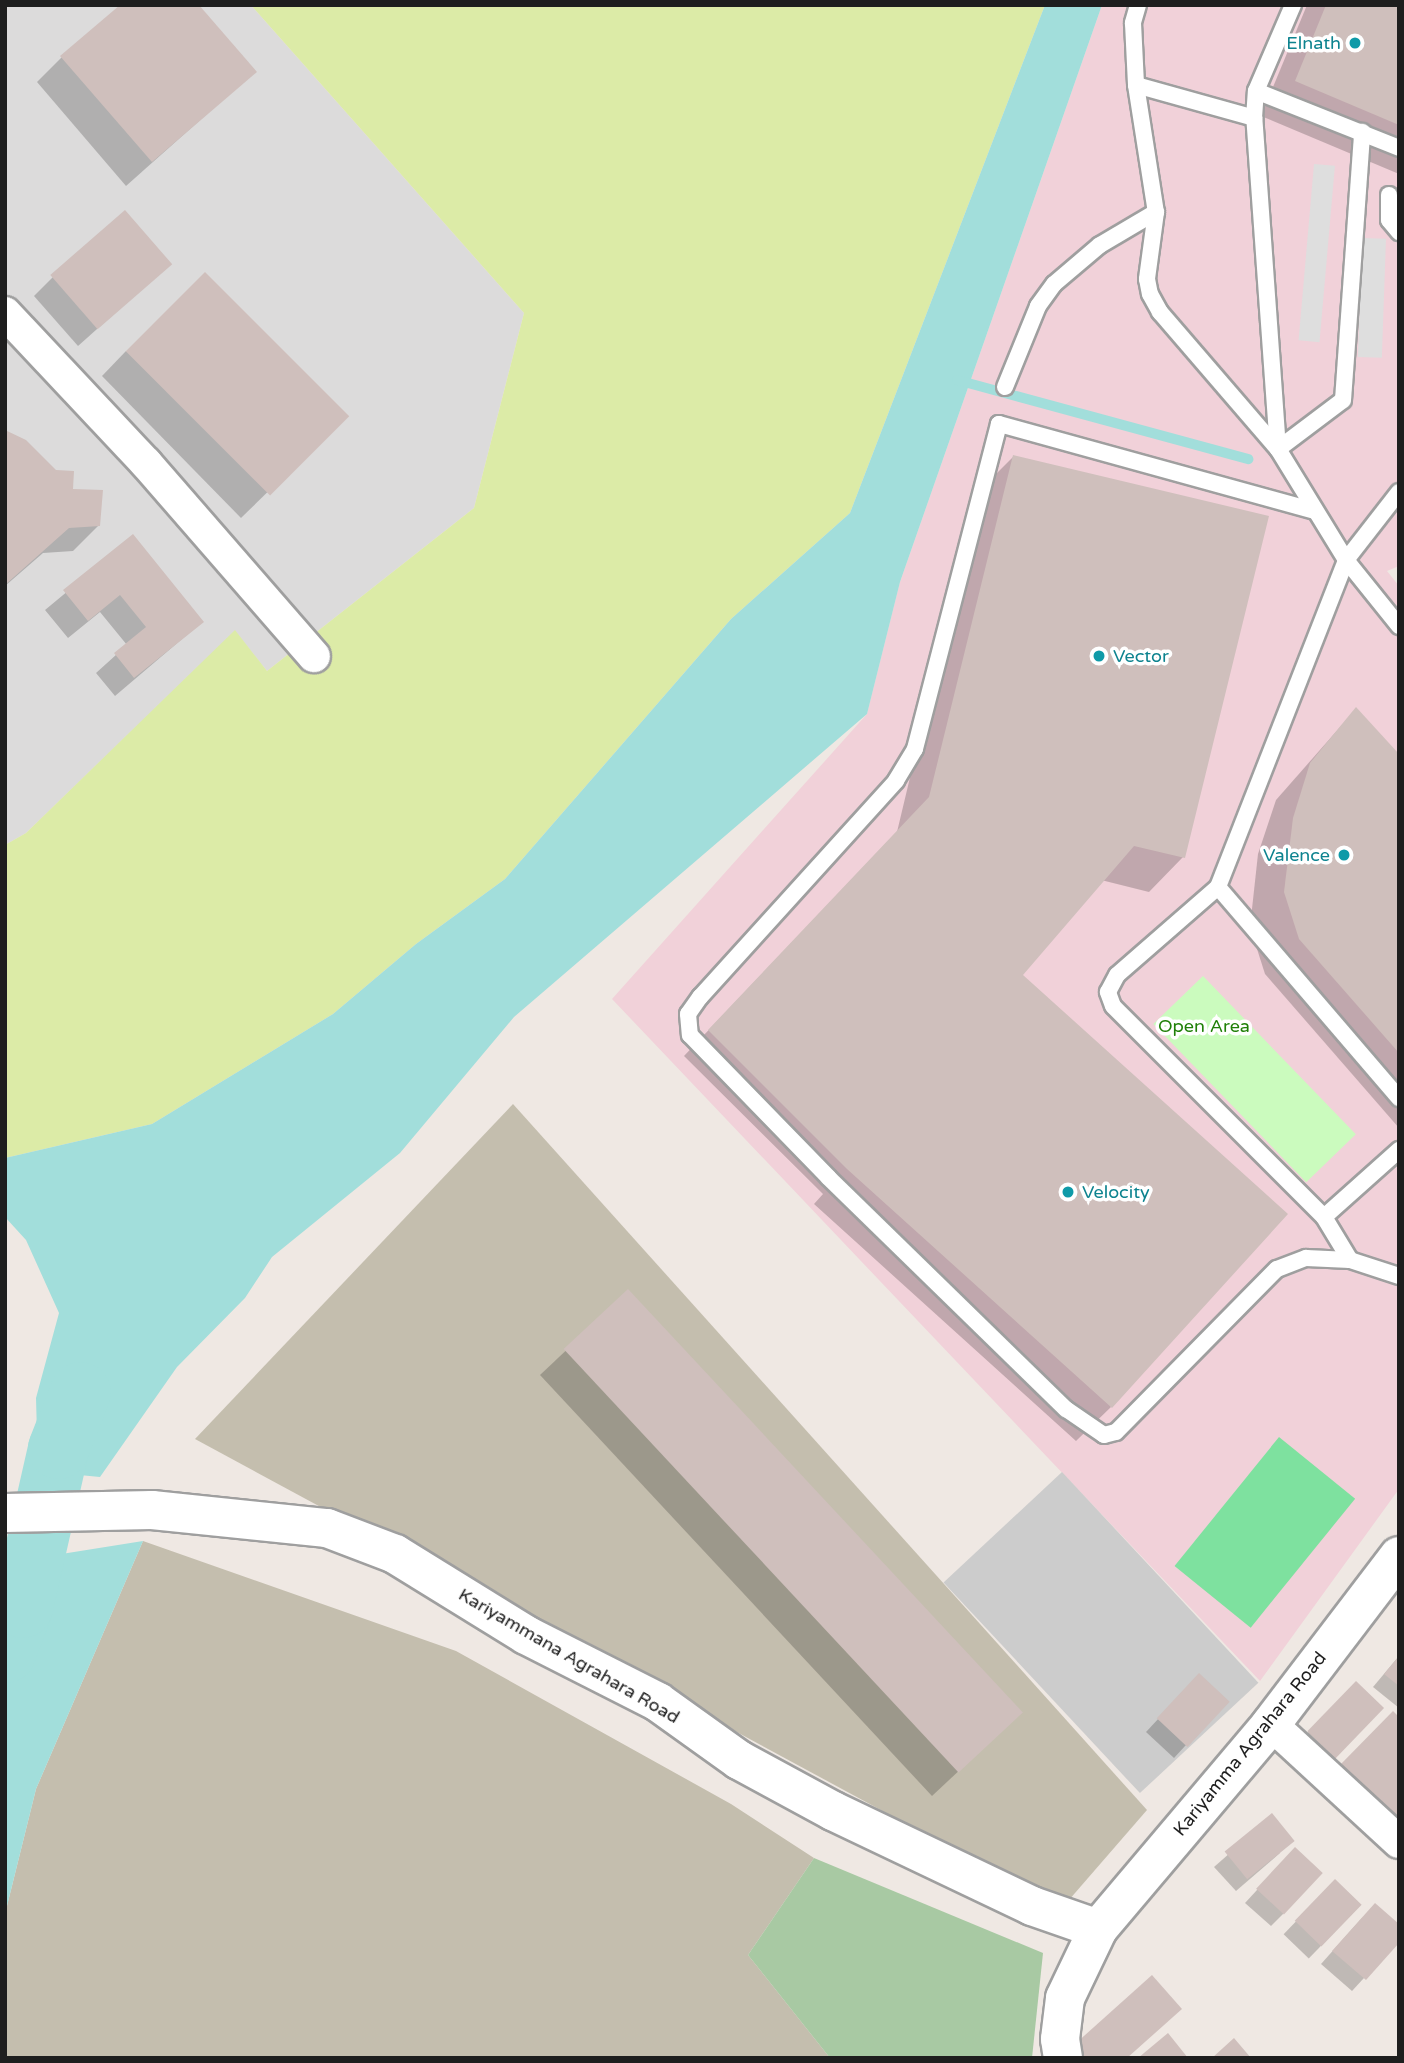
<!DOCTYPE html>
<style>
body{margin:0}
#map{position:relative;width:1404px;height:2063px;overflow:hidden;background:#efe8e3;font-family:"Varela Round",sans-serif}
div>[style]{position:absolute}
.residential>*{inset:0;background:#dcdbdb}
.commercial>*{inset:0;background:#f1d1d9}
.religious>*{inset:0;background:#ccc;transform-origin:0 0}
.construction>*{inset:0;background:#c4beae}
.grass>*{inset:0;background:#dceba7}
.cemetery>*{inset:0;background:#a8c9a3}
.park>*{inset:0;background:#cbfbbe;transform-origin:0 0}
.pitch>*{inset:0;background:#7ee19f;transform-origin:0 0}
.parking>*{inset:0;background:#dedede;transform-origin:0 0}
.water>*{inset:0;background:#a2dedb}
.shadow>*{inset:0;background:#0003;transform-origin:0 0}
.stream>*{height:10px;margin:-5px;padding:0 5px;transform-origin:5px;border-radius:5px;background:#a2dedb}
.river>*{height:61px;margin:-30.5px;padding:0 30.5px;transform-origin:30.5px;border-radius:30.5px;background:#a2dedb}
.building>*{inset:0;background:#cfbfbc;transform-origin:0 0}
.roads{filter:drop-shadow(2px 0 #9f9f9f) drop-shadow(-2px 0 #9f9f9f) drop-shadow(0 2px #9f9f9f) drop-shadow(0 -2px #9f9f9f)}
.service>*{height:16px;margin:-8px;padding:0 8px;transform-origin:8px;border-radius:8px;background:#fff}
.minor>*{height:32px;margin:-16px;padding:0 16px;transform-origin:16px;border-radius:16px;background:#fff}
.tertiary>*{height:38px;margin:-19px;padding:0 19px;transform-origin:19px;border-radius:19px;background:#fff}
.dots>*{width:19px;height:19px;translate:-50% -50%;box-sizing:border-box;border:4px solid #fff;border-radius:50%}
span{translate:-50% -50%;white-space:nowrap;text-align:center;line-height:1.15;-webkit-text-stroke:7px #fff;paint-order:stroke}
.culture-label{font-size:18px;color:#0d838f}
.right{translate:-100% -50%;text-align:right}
.left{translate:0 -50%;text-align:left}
.park-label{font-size:18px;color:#208008}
.street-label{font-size:18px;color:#1e1e1e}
.frame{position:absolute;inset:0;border:7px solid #1e1e1e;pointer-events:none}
</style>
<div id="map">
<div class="residential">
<i style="clip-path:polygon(5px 5px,251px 5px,524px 313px,474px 508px,267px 671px,235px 631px,26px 833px,5px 845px)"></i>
</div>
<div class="commercial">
<i style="clip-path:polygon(1102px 5px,1399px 5px,1399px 566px,1387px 571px,1399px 586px,1399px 1489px,1260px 1681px,612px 999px,867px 714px,900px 582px)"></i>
</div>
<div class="religious">
<i style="left:1062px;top:1472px;width:288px;height:162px;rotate:47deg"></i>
</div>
<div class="construction">
<i style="clip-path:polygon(513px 1104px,1147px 1810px,1062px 1908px,195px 1439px)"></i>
<i style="clip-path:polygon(143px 1541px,456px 1651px,731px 1804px,814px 1858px,748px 1955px,830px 2058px,5px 2058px,5px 1914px,36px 1789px)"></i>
</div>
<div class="grass">
<i style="clip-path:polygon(251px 5px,1045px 5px,850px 513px,731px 619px,505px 879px,416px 944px,333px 1014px,152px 1124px,5px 1158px,5px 845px,26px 833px,235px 630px,267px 671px,474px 508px,524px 313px)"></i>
</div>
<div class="cemetery">
<i style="clip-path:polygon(814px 1858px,1043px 1953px,1032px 2058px,830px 2058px,748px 1955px)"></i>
</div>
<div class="park">
<i style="left:1203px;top:976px;width:220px;height:69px;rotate:46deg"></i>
</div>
<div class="pitch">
<i style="left:1279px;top:1437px;width:98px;height:166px;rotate:39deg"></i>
</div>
<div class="parking">
<i style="left:1314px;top:164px;width:21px;height:177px;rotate:5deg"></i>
<i style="left:1362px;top:238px;width:24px;height:119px;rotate:2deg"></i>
</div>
<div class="water">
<i style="clip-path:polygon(1045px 5px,1102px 5px,900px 582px,867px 714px,514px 1017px,400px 1153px,272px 1257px,245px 1298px,177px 1367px,100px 1477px,38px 1471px,36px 1398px,59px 1313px,26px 1240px,5px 1217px,5px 1158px,152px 1124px,333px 1014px,416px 944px,505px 879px,731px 619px,850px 513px)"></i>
<i style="clip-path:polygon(143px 1541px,36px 1789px,5px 1914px,5px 1563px)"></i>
</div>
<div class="shadow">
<i style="clip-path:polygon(1307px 5px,1399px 5px,1399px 174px,1261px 116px)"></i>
<i style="clip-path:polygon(62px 57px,254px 72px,126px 186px,37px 82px)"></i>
<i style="clip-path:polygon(170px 264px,78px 346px,34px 296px,53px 277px)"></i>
<i style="clip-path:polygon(126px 351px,320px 441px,241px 518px,102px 376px)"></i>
<i style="clip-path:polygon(5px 434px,71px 491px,98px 526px,73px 551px,43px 553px,5px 586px)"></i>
<i style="clip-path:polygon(1013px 457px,1183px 857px,1149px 892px,1101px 880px,971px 1027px,1111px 1407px,1076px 1441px,814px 1204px,823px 1194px,684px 1056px,897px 832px,978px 492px)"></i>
<i style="clip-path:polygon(133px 537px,202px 622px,115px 696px,96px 673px,127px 645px,100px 612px,68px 638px,45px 610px)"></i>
<i style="clip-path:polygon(1356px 709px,1399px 757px,1399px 1128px,1265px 974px,1250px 927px,1258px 854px,1276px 800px)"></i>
<i style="clip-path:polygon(628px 1292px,995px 1737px,932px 1796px,540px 1375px)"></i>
<i style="clip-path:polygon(1399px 1656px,1399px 1708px,1373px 1687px)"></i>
<i style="left:1356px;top:1683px;width:36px;height:86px;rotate:44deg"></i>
<i style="clip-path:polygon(1187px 1688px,1186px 1745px,1174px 1758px,1146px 1732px)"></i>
<i style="clip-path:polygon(1272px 1816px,1280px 1853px,1236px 1891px,1214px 1867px)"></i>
<i style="clip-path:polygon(1283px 1862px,1283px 1914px,1271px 1926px,1245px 1903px)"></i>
<i style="left:1335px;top:1881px;width:35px;height:74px;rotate:44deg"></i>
<i style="clip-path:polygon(1362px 1918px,1399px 1940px,1352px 1991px,1321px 1964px)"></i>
</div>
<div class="stream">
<i style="left:957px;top:380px;width:302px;rotate:15.2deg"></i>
</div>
<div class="river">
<i style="left:5px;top:1652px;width:48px;rotate:-69.3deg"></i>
<i style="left:22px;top:1607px;width:163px;rotate:-77.2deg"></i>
<i style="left:58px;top:1448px;width:60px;rotate:-68.6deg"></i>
</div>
<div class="building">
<i style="clip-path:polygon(120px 5px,199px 5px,257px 72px,152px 162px,60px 56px)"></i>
<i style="clip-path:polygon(1326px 5px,1399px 5px,1399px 125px,1295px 81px)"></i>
<i style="left:125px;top:210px;width:72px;height:99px;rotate:49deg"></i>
<i style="left:205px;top:272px;width:204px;height:112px;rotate:45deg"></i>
<i style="clip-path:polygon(5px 430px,26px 440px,56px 470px,74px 471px,73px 489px,103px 490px,100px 526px,69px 528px,5px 585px)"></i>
<i style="clip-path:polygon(1013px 455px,1269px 516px,1185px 858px,1134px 846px,1023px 975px,1288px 1214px,1112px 1408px,847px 1169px,708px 1030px,929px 797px)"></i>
<i style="clip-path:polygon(133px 534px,204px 622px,134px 678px,114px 653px,146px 627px,120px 595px,88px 621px,63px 590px)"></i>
<i style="clip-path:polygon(1356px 707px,1399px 754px,1399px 1053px,1299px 939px,1284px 892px,1293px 818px,1310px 763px)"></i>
<i style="left:628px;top:1289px;width:579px;height:88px;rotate:47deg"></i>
<i style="clip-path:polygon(1399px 1656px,1399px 1686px,1384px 1674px)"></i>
<i style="left:1199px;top:1673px;width:42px;height:62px;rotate:43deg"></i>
<i style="left:1356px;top:1681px;width:39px;height:70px;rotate:44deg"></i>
<i style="clip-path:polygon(1393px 1711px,1399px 1717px,1399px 1822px,1340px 1765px)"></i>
<i style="left:1272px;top:1813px;width:36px;height:61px;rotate:51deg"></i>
<i style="left:1295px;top:1847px;width:38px;height:57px;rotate:43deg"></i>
<i style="left:1335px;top:1879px;width:37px;height:58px;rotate:44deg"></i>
<i style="clip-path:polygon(1375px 1903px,1399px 1924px,1399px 1943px,1366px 1980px,1332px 1951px)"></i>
<i style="clip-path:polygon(1152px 1975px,1182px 2009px,1127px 2058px,1069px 2058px,1065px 2053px)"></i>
<i style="clip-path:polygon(1168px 2033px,1188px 2058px,1138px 2058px)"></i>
<i style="clip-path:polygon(1234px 2038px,1251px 2058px,1212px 2058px)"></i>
</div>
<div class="roads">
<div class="service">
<i style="left:1138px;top:5px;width:19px;rotate:106deg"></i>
<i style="left:1133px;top:23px;width:62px;rotate:87.2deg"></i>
<i style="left:1136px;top:85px;width:129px;rotate:81.1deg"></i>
<i style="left:1156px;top:212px;width:68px;rotate:97.7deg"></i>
<i style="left:1147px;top:279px;width:15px;rotate:79deg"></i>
<i style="left:1150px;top:294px;width:21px;rotate:61deg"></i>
<i style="left:1160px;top:312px;width:181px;rotate:49.3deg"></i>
<i style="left:1278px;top:449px;width:130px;rotate:58.5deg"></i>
<i style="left:1346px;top:560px;width:85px;rotate:51.2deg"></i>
<i style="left:1136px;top:85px;width:123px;rotate:15.6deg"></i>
<i style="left:1256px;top:91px;width:154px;rotate:21.7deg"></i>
<i style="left:1389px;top:195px;width:25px;rotate:90deg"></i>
<i style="left:1389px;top:220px;width:16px;rotate:50deg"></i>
<i style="left:1005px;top:387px;width:87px;rotate:-67.8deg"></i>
<i style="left:1038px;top:306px;width:27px;rotate:-54deg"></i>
<i style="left:1054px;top:284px;width:60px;rotate:-40.3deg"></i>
<i style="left:1100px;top:245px;width:65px;rotate:-30.5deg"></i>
<i style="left:1278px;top:449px;width:332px;rotate:-94.1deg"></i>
<i style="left:1254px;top:118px;width:27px;rotate:-86deg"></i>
<i style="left:1256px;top:91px;width:94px;rotate:-66.7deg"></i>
<i style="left:1278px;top:449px;width:81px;rotate:-37deg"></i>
<i style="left:1343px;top:400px;width:269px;rotate:-85.9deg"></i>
<i style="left:1315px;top:511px;width:328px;rotate:-164.6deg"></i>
<i style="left:999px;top:424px;width:336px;rotate:104.5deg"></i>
<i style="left:915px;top:749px;width:37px;rotate:121deg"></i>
<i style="left:896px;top:781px;width:292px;rotate:132.2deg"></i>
<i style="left:700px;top:997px;width:21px;rotate:125deg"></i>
<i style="left:688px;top:1014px;width:21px;rotate:85deg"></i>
<i style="left:690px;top:1035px;width:199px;rotate:45.8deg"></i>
<i style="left:829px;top:1178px;width:331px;rotate:44.3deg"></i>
<i style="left:1066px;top:1409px;width:46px;rotate:34.4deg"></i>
<i style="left:1104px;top:1435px;width:12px;rotate:-14deg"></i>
<i style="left:1116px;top:1432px;width:229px;rotate:-45.4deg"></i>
<i style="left:1277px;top:1269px;width:31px;rotate:-21deg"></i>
<i style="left:1306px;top:1258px;width:44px;rotate:2.6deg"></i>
<i style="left:1350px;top:1260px;width:52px;rotate:18.1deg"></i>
<i style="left:1218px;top:887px;width:278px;rotate:49.4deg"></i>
<i style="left:1324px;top:1217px;width:101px;rotate:-41.8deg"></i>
<i style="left:1350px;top:1260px;width:50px;rotate:-121.2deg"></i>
<i style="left:1324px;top:1217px;width:298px;rotate:-135deg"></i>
<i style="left:1113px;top:1006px;width:15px;rotate:-110deg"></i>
<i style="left:1108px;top:992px;width:19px;rotate:-62deg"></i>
<i style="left:1117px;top:975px;width:134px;rotate:-41.1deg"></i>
<i style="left:1218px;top:887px;width:351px;rotate:-68.6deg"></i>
<i style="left:1346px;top:560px;width:86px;rotate:-52.1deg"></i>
</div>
<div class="minor">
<i style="left:5px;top:313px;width:206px;rotate:46.8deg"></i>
<i style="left:146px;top:463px;width:256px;rotate:49deg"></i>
<i style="left:1271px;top:1724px;width:174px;rotate:42.7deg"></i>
</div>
<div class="tertiary">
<i style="left:5px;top:1513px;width:147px;rotate:-1.2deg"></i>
<i style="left:152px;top:1510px;width:176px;rotate:5.9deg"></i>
<i style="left:327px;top:1528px;width:73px;rotate:20.9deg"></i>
<i style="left:395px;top:1554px;width:154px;rotate:31.7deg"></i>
<i style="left:526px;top:1635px;width:148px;rotate:26.9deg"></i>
<i style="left:658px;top:1702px;width:100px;rotate:35.6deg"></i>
<i style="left:739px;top:1760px;width:107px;rotate:28.5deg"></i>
<i style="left:833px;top:1811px;width:221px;rotate:25.5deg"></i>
<i style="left:1032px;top:1906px;width:70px;rotate:19.2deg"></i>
<i style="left:1063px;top:2058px;width:19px;rotate:-99deg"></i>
<i style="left:1060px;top:2039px;width:41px;rotate:-83deg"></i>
<i style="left:1065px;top:1998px;width:76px;rotate:-64.4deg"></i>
<i style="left:1098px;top:1929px;width:268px;rotate:-49.8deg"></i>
<i style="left:1271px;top:1724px;width:211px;rotate:-52.7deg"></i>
</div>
</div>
<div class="dots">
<i style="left:1355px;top:43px;background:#0f9aa8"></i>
<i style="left:1099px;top:656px;background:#0f9aa8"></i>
<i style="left:1344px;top:855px;background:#0f9aa8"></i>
<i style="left:1068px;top:1192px;background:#0f9aa8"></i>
</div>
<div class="culture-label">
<span class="right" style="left:1341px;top:43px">Elnath</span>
<span class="left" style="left:1113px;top:656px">Vector</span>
<span class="right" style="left:1330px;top:855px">Valence</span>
<span class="left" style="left:1082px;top:1192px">Velocity</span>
</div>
<div class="park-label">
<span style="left:1204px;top:1026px">Open Area</span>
</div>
<div class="street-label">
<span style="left:569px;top:1656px;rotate:30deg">Kariyammana Agrahara Road</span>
<span style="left:1250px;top:1744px;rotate:-51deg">Kariyamma Agrahara Road</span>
</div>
<div class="frame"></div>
</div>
